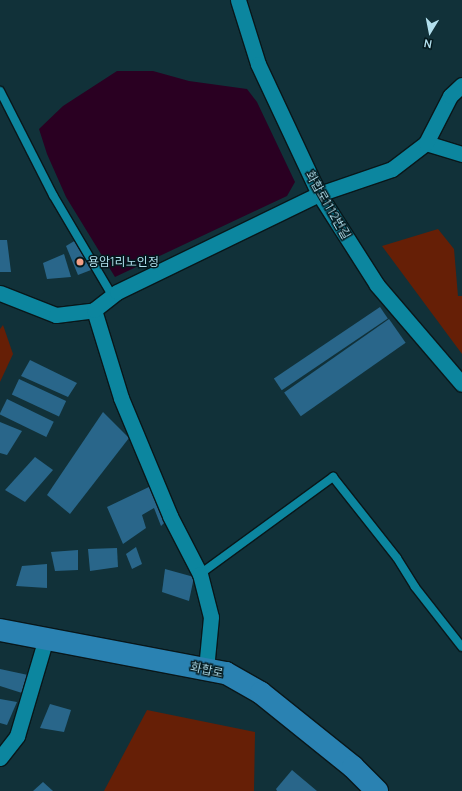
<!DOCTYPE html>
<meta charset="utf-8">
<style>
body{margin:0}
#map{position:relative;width:462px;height:791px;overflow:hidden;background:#113139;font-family:Manrope,"Noto Sans KR",sans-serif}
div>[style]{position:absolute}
.green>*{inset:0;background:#661f06}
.water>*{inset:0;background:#2a0022}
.building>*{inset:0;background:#29668a;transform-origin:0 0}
.roads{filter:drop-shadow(1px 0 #09171a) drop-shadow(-1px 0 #09171a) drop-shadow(0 1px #09171a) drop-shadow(0 -1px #09171a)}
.lane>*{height:8px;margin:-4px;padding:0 4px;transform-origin:4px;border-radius:4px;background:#0c869f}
.street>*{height:15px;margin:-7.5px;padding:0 7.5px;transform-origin:7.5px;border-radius:7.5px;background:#0c869f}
.secondary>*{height:22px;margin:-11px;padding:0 11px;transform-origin:11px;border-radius:11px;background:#2a82b2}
.dots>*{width:11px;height:11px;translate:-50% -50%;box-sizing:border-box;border:2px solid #03181d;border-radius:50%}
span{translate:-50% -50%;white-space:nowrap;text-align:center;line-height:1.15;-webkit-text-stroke:3px #03181d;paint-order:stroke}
.street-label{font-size:12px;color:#b2dfed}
.poi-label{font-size:12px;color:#b2dfed}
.left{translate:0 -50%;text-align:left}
.north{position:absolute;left:410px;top:12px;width:40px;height:40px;-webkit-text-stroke:3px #03181d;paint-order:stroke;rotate:190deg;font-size:11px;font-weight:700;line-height:16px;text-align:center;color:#b2dfed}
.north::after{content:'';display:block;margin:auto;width:14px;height:18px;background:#b2dfed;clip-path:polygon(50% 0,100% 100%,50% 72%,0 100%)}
</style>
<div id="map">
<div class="green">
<i style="clip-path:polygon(438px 229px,454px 249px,458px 296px,462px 296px,462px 354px,382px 246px)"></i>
<i style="clip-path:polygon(3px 325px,13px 354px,0 382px,0 329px)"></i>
<i style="clip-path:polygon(147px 710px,255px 732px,254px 791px,104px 791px)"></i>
</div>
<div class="water">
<i style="clip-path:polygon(117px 71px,153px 71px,189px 81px,247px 89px,257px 102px,295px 182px,287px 196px,115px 277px,66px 197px,47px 154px,39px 129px,63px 106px)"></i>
</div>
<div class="building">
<i style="clip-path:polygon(0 240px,7px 240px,11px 272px,0 272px)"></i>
<i style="clip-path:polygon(76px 240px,91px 270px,78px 275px,66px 246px)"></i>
<i style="clip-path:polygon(64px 254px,71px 277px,47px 279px,43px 263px)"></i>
<i style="left:380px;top:307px;width:14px;height:128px;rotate:56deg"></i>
<i style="left:389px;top:319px;width:29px;height:128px;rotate:55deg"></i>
<i style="clip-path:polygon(30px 360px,77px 383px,68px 397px,21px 376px)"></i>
<i style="left:19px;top:379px;width:52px;height:17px;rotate:25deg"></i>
<i style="left:7px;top:399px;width:52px;height:17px;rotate:26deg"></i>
<i style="clip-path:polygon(103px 412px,129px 438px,70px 514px,47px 495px)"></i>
<i style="clip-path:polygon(0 422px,22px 431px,7px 455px,0 453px)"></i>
<i style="clip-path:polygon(35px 457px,53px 470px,25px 502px,5px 490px)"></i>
<i style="clip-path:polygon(151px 486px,166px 521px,161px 526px,154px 508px,142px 515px,146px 528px,123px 544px,107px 507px)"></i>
<i style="clip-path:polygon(136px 547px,142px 564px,132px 569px,126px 554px)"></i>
<i style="clip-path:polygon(117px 548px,118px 567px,90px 571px,88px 549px)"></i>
<i style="clip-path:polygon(78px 550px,78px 570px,55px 571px,51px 552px)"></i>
<i style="clip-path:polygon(47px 564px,47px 588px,16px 586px,22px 566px)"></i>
<i style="clip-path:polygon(165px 569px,194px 577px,189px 601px,162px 592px)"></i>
<i style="clip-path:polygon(0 669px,28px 675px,22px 693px,0 686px)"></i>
<i style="clip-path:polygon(0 699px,17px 702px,7px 725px,0 723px)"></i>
<i style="clip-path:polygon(50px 704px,71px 710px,64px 732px,40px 728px)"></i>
<i style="clip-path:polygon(292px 770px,317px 791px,277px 791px,276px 789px)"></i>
<i style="clip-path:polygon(43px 782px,53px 791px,33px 791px)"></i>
</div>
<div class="roads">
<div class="lane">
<i style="left:0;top:91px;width:117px;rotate:63deg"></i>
<i style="left:53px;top:195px;width:116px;rotate:59.5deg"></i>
<i style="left:200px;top:574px;width:165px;rotate:-36.1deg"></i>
<i style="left:333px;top:477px;width:103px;rotate:51.7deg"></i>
<i style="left:397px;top:558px;width:34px;rotate:58deg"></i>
<i style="left:415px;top:587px;width:76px;rotate:51.9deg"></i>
</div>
<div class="street">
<i style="left:238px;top:0;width:67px;rotate:72.6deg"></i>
<i style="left:258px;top:64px;width:144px;rotate:64.9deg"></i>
<i style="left:319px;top:194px;width:108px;rotate:57.5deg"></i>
<i style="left:377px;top:285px;width:130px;rotate:49.4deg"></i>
<i style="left:426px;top:143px;width:38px;rotate:17deg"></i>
<i style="left:0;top:293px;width:60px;rotate:21.4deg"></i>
<i style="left:56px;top:315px;width:38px;rotate:-7deg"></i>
<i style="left:94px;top:310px;width:92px;rotate:72.9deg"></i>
<i style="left:121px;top:398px;width:128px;rotate:67.4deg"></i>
<i style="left:170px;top:516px;width:65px;rotate:62.7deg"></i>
<i style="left:200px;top:574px;width:44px;rotate:75.7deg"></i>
<i style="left:211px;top:617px;width:52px;rotate:95.5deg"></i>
<i style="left:94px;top:310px;width:29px;rotate:-38deg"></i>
<i style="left:117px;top:292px;width:225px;rotate:-25.9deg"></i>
<i style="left:319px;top:194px;width:77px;rotate:-18.9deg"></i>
<i style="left:392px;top:169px;width:43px;rotate:-37.4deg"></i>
<i style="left:426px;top:143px;width:53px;rotate:-62.9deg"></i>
<i style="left:450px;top:96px;width:16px;rotate:-43deg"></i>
<i style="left:0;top:758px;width:28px;rotate:-52deg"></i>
<i style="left:17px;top:736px;width:102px;rotate:-73.5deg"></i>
</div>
<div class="secondary">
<i style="left:0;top:630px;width:230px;rotate:10.8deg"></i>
<i style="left:226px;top:673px;width:40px;rotate:29.7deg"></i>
<i style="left:261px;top:693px;width:118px;rotate:38.8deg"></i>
<i style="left:353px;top:767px;width:34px;rotate:45deg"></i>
</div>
</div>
<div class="dots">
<i style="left:80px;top:262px;background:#f39f85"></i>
</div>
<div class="street-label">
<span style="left:328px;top:205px;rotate:60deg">화합로1112번길</span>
<span style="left:207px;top:670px;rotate:12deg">화합로</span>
</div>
<div class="poi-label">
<span class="left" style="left:88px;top:262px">용암1리노인정</span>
</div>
<div class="north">N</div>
</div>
